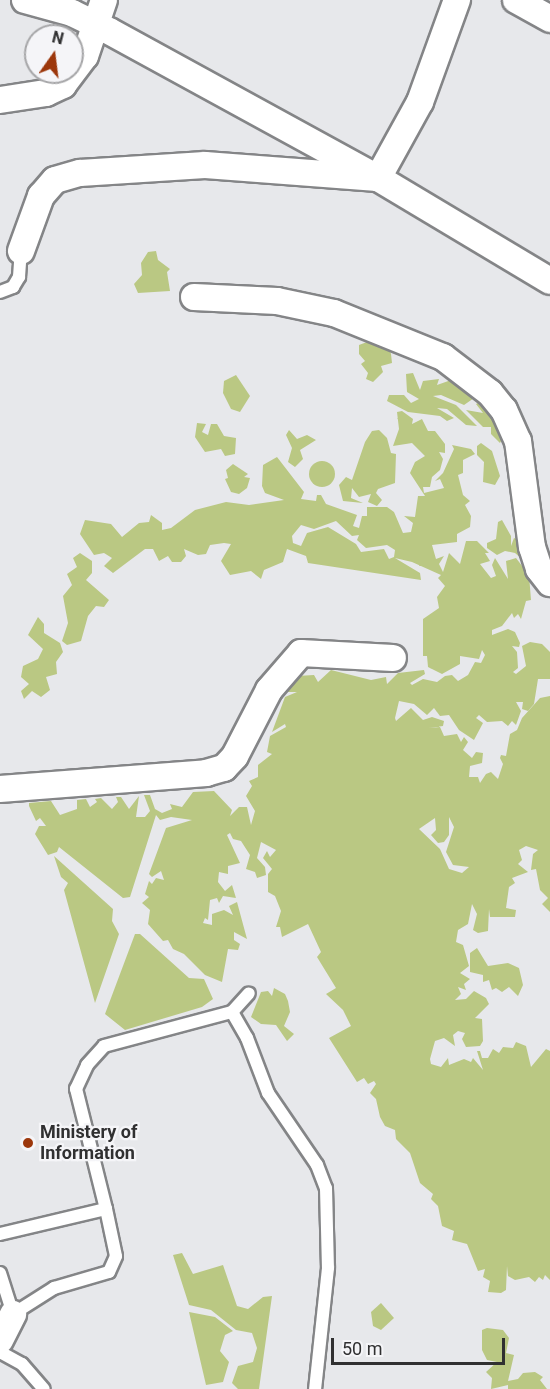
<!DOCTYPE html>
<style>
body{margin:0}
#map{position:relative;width:550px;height:1389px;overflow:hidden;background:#e7e8eb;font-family:Roboto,sans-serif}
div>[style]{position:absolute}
.green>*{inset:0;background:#bac883}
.round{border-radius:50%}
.roads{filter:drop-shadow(2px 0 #848587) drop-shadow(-2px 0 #848587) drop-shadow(0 2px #848587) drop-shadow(0 -2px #848587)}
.lane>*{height:12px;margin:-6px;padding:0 6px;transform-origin:6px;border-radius:6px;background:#fff}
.street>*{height:26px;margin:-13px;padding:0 13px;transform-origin:13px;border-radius:13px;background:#fff}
.dots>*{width:16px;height:16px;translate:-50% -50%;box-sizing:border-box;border:3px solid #f5f5f8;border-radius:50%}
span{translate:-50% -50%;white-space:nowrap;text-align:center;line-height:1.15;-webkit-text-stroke:4.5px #f5f5f8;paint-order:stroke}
.poi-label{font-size:18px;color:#303031;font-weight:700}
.left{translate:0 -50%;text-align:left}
.north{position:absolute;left:24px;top:24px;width:60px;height:60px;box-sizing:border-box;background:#f5f5f8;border:2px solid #a6a6a8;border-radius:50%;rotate:14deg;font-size:16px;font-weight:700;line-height:24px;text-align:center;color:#303031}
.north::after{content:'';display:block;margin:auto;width:21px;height:27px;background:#9c370b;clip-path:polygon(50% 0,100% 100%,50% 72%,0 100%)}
.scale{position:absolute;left:331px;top:1338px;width:174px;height:27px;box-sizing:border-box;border:3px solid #303031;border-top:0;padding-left:8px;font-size:18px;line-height:21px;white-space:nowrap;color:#303031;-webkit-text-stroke:4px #f5f5f8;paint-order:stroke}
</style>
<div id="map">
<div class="green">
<i style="clip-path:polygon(156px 251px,158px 260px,170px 269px,167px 272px,170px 291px,138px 293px,134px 284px,142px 275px,141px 263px,148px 252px)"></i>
<i style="clip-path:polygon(367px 342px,389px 348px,391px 354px,392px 363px,381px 366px,383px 372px,373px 382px,366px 379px,368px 373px,361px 364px,365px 361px,359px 354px,359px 345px)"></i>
<i style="clip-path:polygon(413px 373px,420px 390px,423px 381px,439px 379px,437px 385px,454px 379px,477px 396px,464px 405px,441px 395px,433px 396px,456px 405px,477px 426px,466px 425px,447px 409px,437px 408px,454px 418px,447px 421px,440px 416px,408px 412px,387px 401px,389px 395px,404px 395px,411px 403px,419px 399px,407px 392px,406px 374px)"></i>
<i style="clip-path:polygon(236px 375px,250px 396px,240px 412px,231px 409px,223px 393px,224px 381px)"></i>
<i style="clip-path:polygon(480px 402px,488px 414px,494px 415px,503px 437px,500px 443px,491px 434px,491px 427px,483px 427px,466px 410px,483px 413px,476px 404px)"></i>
<i style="clip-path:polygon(evenodd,402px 411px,413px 419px,412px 424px,422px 419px,428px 431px,435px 431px,445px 444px,445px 453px,439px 452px,443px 459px,440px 470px,432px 477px,430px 487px,423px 487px,424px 493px,444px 488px,440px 479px,435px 481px,443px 473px,454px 449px,452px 445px,471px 449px,475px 454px,463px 460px,463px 473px,458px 475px,463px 495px,470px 501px,465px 505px,471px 516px,470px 527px,457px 534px,457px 542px,432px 545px,436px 559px,444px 556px,439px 564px,443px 572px,449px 553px,460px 564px,466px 541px,477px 541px,489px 553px,485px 553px,490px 561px,480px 564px,491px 578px,496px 576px,492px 565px,495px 558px,508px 579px,506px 561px,516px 558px,529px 575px,531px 600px,526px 601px,521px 619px,518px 614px,514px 618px,512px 613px,502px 626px,492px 630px,492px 635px,508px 629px,515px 632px,520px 643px,519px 647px,512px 646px,517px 652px,518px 668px,513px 672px,516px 674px,526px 666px,522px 646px,530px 642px,542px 644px,550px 652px,550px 679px,538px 679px,534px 704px,528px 711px,522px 709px,523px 702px,516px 702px,521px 711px,516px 725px,512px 721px,508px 726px,502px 721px,487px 722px,479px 715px,476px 718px,483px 723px,474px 740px,459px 730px,449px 715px,440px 716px,434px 708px,427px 715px,414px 704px,399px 701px,395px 718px,396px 721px,411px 708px,423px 720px,432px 717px,444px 721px,443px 726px,429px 728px,440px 727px,444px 736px,457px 734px,461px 742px,464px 737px,468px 742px,463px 750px,472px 758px,476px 752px,483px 753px,482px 763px,470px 766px,469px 777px,478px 777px,480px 783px,486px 774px,491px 772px,498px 779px,503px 764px,500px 758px,501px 755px,506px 756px,510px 734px,517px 730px,522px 718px,540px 698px,550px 696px,550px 912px,542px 904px,548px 898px,540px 890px,536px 869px,531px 870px,533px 854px,538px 850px,526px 846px,519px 850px,522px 860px,518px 864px,528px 872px,512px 878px,515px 883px,509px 887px,506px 908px,516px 910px,515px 917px,490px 917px,489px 909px,488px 931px,478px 933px,473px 930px,477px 914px,472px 904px,468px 924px,458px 930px,456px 942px,463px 945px,469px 966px,460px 973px,470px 979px,464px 984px,466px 990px,458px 987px,461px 994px,455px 1000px,466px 999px,474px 991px,486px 998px,489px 1004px,475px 1018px,482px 1019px,483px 1041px,480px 1046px,466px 1047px,462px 1039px,465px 1033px,458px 1031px,453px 1035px,455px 1046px,444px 1038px,435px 1041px,430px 1059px,431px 1064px,441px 1067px,448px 1058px,449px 1065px,464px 1059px,471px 1062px,473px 1058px,483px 1070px,477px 1051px,480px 1051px,482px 1058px,488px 1058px,493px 1049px,499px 1053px,503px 1047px,513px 1048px,516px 1042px,526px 1046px,531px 1067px,546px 1049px,550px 1051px,550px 1280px,545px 1275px,543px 1280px,539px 1277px,535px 1282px,529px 1277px,515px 1280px,508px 1276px,507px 1266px,506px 1290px,501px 1293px,488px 1292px,490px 1281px,483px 1277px,485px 1269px,478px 1271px,467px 1244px,452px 1240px,454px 1231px,442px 1226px,438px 1206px,431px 1199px,433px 1194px,420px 1183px,410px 1153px,396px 1139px,395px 1130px,385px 1126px,380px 1117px,376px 1099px,370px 1093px,376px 1084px,374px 1081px,368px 1084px,364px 1078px,357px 1082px,329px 1038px,351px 1026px,343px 1010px,326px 994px,336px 988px,317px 957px,321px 952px,308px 924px,282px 937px,280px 927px,276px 927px,281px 911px,275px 896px,268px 892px,268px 874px,272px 869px,263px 858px,267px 851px,270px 857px,276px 850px,261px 842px,257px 858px,265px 867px,266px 875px,257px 878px,255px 872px,246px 869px,250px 855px,241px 841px,233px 839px,230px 833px,227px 835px,240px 863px,228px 866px,228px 874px,219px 872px,218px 882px,225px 891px,232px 885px,236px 898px,223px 896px,219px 903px,217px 898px,210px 900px,208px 920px,205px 918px,203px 923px,212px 925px,212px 914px,224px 910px,233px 915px,229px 906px,237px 902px,247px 939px,234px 932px,234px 940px,240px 944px,238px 950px,228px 949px,222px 982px,205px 975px,184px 954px,173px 949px,168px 940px,163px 941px,148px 924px,150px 910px,142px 903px,149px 897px,145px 894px,149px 881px,152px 884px,156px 878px,164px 880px,161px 871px,152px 877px,149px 874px,166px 828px,192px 820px,171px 817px,160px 820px,156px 815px,130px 897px,123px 898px,59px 847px,57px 852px,48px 855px,35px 834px,39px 826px,46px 826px,40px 818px,36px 821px,29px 806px,29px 803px,51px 801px,60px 815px,77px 809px,77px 800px,86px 799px,90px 807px,97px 802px,95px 799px,101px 798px,112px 809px,118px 802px,116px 797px,121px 797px,129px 809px,139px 796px,136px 817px,145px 817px,150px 811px,144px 795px,150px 795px,155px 809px,162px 813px,172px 809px,170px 804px,182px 807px,193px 792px,214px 791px,232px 810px,230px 816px,239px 807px,247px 807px,251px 825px,255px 811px,246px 796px,252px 786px,249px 781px,258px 777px,258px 765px,272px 754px,267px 752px,270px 736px,286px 727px,285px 724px,272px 732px,285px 697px,297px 692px,288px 692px,286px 686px,297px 676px,314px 675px,318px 682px,331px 670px,371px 680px,386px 677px,387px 684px,398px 673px,424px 670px,425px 674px,410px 683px,412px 685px,423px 679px,437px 682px,445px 676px,452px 675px,458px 681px,468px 675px,475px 662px,481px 663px,485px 655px,482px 650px,479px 659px,460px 656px,460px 664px,442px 674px,428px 667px,427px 656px,423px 656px,423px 619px,439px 608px,437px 597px,445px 586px,438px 578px,441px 575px,412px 562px,395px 558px,420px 573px,421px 580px,308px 563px,306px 556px,287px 549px,283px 562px,264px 570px,261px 579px,251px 571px,230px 575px,221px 561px,231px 544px,224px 543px,210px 545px,206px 554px,198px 555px,184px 549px,186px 556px,181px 562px,172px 562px,168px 556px,159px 561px,153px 549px,145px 549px,113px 573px,104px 566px,112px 558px,104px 553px,94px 555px,80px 534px,85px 520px,111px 524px,122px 537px,139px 523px,149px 522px,151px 515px,162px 523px,162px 530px,171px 528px,195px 510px,226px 502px,249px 505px,284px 500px,265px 493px,262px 486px,263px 465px,277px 457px,304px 492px,301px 499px,316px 501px,317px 495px,321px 495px,326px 504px,357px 515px,353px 526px,359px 528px,362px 516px,367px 516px,367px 507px,387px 507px,394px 512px,403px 533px,411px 532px,413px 523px,404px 516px,415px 517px,418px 496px,425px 496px,410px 473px,415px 462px,425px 456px,412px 443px,393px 446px,399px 429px,397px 412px,402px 411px,336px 521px,352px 536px,359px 535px,357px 540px,366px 548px,387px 545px,395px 550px,394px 557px,389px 559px,384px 549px,361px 552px,356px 544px,328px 527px,307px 533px,301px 546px,293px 543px,292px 536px,301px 525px,314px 529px,336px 521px,402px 411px,449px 817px,454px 827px,446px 852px,453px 865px,469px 867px,462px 873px,449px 869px,440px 849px,419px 829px,435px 818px,436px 830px,431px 835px,438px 843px,444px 842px,449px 835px,449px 817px)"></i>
<i style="clip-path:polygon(197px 423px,206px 424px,202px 432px,208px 435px,211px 424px,217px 424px,224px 436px,236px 438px,235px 454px,225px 456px,221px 449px,205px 452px,195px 437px)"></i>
<i style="clip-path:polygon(289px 430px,297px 439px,307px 435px,316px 440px,300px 450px,303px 459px,295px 467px,288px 462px,292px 448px,286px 435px)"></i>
<i style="clip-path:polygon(379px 430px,387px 438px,391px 453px,396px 454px,395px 483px,378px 489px,376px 493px,382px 500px,377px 506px,368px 502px,371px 494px,359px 497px,352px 488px,351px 498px,363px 503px,343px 501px,339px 485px,346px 477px,352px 480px,365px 442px,372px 431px)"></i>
<i style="clip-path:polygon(481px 443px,492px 451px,500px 476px,495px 485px,483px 482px,484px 462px,477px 455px,477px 446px)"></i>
<i class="round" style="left:309px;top:461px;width:26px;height:26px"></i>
<i style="clip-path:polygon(233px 464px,248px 474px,244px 477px,250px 478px,247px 488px,239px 494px,231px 492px,225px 479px,228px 478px,226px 470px)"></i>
<i style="clip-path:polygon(502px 520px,511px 536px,511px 546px,514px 538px,523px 542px,522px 559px,515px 553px,505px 551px,497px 555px,487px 548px,487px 543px,496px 539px,498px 522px)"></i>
<i style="clip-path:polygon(80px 553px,92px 561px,92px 573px,86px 580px,109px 600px,104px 607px,96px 606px,88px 616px,81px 641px,67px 645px,62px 641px,68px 623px,63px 596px,72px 585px,67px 574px,77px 567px,73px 558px)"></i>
<i style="clip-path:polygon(38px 617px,44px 624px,44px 633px,60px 643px,63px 652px,56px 662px,57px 674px,46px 677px,50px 690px,41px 697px,32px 691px,24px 699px,21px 691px,29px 684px,21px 677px,23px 666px,38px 659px,43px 649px,28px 635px)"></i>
<i style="clip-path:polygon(54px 856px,113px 909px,112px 921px,119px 934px,95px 1003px,64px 890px,68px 883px,61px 877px)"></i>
<i style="clip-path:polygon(135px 934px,140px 934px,189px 978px,204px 979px,213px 999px,202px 1007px,125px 1030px,105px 1014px)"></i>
<i style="clip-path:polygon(477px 948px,488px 966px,508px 963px,519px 968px,523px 985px,518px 996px,509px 987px,502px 992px,496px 988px,492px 990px,489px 980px,483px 982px,483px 975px,470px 972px,470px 953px)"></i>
<i style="clip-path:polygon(274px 988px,285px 994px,288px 1001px,290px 1012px,284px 1026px,294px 1034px,287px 1041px,276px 1025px,261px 1024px,251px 1017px,261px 992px,268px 991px,272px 996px)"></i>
<i style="clip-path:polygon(182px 1253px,193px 1274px,223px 1265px,237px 1306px,248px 1309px,263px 1297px,272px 1296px,259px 1389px,238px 1389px,232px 1383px,238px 1366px,253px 1362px,257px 1348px,252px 1333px,236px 1330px,211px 1310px,189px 1305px,173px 1255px)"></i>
<i style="clip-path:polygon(381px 1303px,394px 1318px,381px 1330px,373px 1326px,371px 1312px)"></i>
<i style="clip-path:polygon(189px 1312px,215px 1317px,233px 1331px,225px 1335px,220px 1351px,229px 1362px,223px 1382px,206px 1385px)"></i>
<i style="clip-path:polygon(487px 1328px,503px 1330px,509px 1338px,506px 1353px,514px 1355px,508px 1381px,518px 1379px,523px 1373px,535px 1372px,543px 1377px,540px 1380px,547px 1389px,508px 1389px,508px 1385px,491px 1389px,492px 1378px,486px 1372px,497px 1362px,487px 1360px,482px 1350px,482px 1330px)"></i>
</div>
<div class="roads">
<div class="lane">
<i style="left:0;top:292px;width:14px;rotate:-21deg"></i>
<i style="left:13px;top:287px;width:12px;rotate:-59deg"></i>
<i style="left:19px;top:277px;width:26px;rotate:-86deg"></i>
<i style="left:232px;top:1012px;width:30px;rotate:60deg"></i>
<i style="left:247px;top:1038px;width:59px;rotate:69.1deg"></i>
<i style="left:268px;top:1093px;width:87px;rotate:55.8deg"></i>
<i style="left:317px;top:1165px;width:25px;rotate:69deg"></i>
<i style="left:326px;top:1188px;width:80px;rotate:88.6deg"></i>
<i style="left:328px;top:1268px;width:122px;rotate:96.1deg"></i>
<i style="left:0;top:1234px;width:109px;rotate:-13.3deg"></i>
<i style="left:106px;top:1209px;width:124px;rotate:-104deg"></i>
<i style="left:76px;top:1089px;width:26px;rotate:-65deg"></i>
<i style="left:87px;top:1065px;width:25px;rotate:-48deg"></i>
<i style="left:104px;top:1046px;width:132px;rotate:-14.9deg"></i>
<i style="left:232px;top:1012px;width:25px;rotate:-48deg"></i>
<i style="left:0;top:1273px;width:43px;rotate:72.4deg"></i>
<i style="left:13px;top:1314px;width:49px;rotate:-32.4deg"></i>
<i style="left:54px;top:1288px;width:57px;rotate:-16.2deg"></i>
<i style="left:109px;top:1272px;width:17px;rotate:-66deg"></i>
<i style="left:116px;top:1256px;width:48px;rotate:-102deg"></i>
<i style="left:0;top:1352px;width:25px;rotate:29deg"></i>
<i style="left:22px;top:1364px;width:33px;rotate:49deg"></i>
</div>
<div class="street">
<i style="left:25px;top:0;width:49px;rotate:15.5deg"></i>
<i style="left:72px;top:13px;width:41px;rotate:25.9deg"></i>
<i style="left:109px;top:31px;width:307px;rotate:28.7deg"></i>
<i style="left:378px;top:178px;width:200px;rotate:30.9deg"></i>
<i style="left:516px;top:0;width:39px;rotate:29deg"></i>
<i style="left:0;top:100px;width:47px;rotate:-8.7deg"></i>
<i style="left:46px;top:93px;width:19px;rotate:-25deg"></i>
<i style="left:63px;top:85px;width:36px;rotate:-53deg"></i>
<i style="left:85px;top:56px;width:59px;rotate:-71.3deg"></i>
<i style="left:21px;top:251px;width:59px;rotate:-70deg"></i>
<i style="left:41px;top:196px;width:21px;rotate:-49deg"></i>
<i style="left:55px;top:180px;width:26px;rotate:-16deg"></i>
<i style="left:80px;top:173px;width:125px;rotate:-3.7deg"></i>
<i style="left:205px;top:165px;width:173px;rotate:4.3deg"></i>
<i style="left:378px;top:178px;width:87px;rotate:-61.1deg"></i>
<i style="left:420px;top:102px;width:109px;rotate:-70.1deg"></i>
<i style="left:194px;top:297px;width:83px;rotate:2.8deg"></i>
<i style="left:277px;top:301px;width:58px;rotate:11.9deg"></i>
<i style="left:334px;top:313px;width:118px;rotate:22deg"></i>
<i style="left:443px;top:357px;width:59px;rotate:37.5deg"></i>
<i style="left:490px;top:393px;width:22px;rotate:51deg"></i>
<i style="left:504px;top:410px;width:34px;rotate:66deg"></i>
<i style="left:518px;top:441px;width:107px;rotate:82.5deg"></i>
<i style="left:532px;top:547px;width:23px;rotate:72deg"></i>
<i style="left:539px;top:569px;width:18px;rotate:52deg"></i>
<i style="left:0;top:789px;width:207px;rotate:-4.4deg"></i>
<i style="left:206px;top:773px;width:19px;rotate:-16deg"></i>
<i style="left:224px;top:768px;width:16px;rotate:-47deg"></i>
<i style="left:235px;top:756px;width:74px;rotate:-62.7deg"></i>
<i style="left:269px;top:690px;width:49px;rotate:-49.1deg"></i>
<i style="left:301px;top:653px;width:92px;rotate:3.1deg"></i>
<i style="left:0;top:1340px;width:29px;rotate:-63deg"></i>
</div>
</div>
<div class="dots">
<i style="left:28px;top:1143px;background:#9c370b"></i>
</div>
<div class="poi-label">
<span class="left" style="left:40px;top:1143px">Ministery of<br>Information</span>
</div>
<div class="north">N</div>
<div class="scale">50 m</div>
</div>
